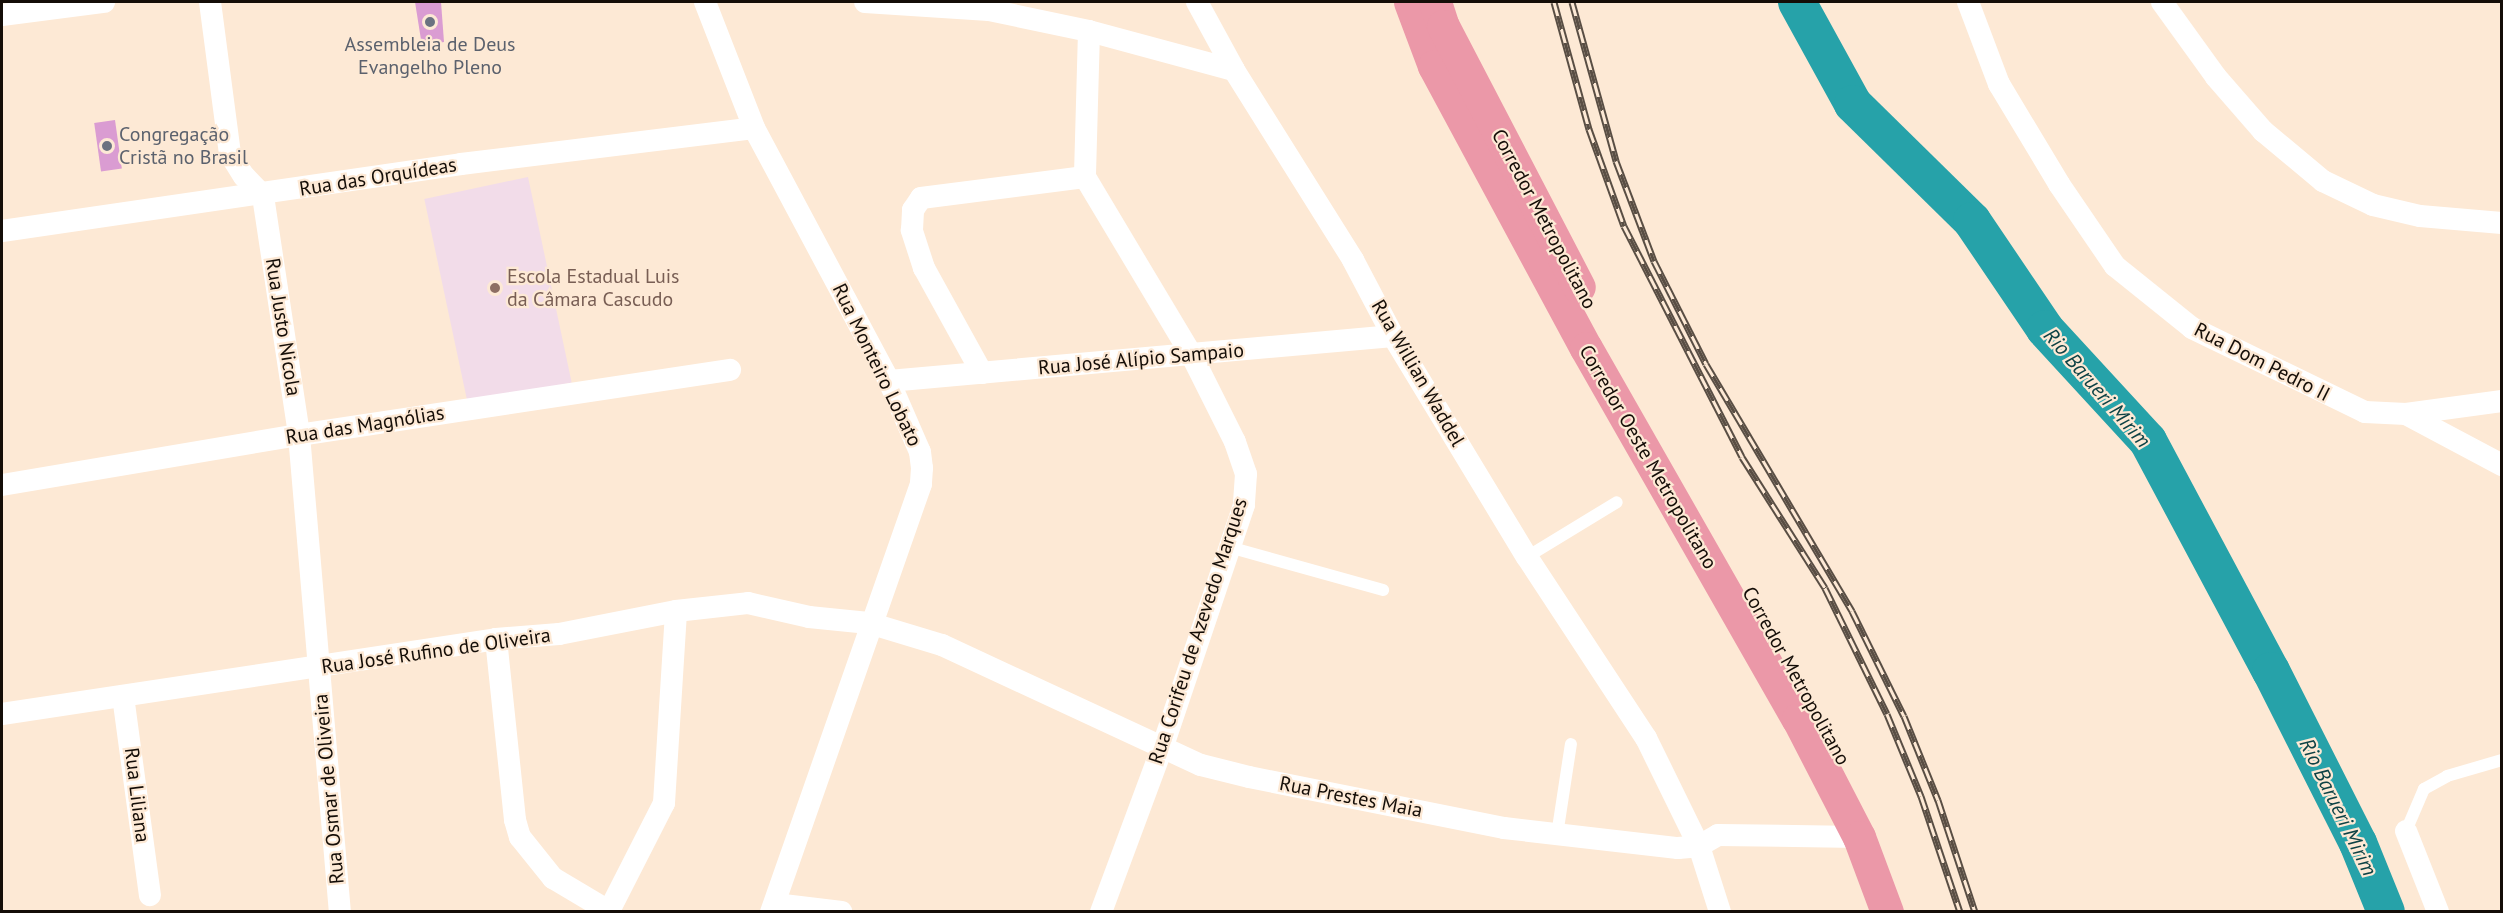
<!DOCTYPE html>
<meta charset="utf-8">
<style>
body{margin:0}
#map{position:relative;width:2503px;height:913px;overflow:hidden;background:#fde9d5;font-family:"PT Sans",sans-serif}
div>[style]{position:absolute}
.education>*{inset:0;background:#f2dce9;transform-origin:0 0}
.river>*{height:38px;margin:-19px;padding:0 19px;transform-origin:19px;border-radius:19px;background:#26a2a9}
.building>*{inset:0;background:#da9cd2;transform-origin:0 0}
.service>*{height:12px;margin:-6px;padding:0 6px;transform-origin:6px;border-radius:6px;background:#fff}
.minor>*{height:22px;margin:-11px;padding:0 11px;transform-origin:11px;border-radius:11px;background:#fff}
.primary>*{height:33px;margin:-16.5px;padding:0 16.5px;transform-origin:16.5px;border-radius:16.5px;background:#eb98a8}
.rail>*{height:7px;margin-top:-3.5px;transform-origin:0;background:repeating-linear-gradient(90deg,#fde9d5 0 14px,#594e44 0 28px);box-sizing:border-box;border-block:2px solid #594e44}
.dots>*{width:16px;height:16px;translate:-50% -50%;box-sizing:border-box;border:3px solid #fde9d5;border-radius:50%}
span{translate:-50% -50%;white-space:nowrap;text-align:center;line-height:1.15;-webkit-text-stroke:4.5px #fde9d5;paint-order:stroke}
.worship-label{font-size:20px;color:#5b616d}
.left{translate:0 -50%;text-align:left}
.street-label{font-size:20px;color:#140d07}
.education-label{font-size:20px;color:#785e54}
.water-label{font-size:21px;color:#0d4245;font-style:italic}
.frame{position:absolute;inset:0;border:3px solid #140d07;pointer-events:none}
</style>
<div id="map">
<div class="education">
<i style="left:528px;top:177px;width:210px;height:106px;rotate:78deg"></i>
</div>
<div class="river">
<i style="left:1797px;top:2px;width:116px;rotate:61.2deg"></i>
<i style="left:1853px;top:104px;width:167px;rotate:44.5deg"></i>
<i style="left:1972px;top:221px;width:130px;rotate:55.9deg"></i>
<i style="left:2045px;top:329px;width:152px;rotate:47.4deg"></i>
<i style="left:2148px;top:441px;width:261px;rotate:61.9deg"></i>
<i style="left:2271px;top:671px;width:193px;rotate:63.2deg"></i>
<i style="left:2358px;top:843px;width:74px;rotate:67.9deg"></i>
</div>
<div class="building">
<i style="clip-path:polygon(415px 2px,441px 2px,444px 42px,422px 46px)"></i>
<i style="left:115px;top:120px;width:49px;height:21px;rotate:82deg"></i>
</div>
<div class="service">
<i style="left:1229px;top:547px;width:160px;rotate:15.6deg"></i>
<i style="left:1527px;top:557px;width:105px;rotate:-31.4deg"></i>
<i style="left:2406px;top:831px;width:46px;rotate:-66.8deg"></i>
<i style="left:2424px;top:789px;width:26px;rotate:-29deg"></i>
<i style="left:2447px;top:776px;width:57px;rotate:-16.2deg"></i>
<i style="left:1557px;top:835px;width:92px;rotate:-81.3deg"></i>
</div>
<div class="minor">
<i style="left:210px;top:2px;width:153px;rotate:82.5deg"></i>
<i style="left:230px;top:154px;width:26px;rotate:58deg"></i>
<i style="left:244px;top:176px;width:28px;rotate:46deg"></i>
<i style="left:263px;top:196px;width:242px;rotate:81.4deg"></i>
<i style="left:299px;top:435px;width:479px;rotate:85.1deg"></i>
<i style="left:705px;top:2px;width:135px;rotate:68.7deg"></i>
<i style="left:754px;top:128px;width:287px;rotate:61.9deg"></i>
<i style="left:889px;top:381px;width:77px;rotate:66.4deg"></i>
<i style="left:920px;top:452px;width:16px;rotate:83deg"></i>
<i style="left:922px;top:468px;width:16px;rotate:94deg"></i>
<i style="left:921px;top:484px;width:454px;rotate:109.3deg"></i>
<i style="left:865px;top:2px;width:124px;rotate:3.7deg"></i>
<i style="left:989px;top:10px;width:102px;rotate:11.9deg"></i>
<i style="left:1089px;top:31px;width:150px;rotate:15.1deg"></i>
<i style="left:1234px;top:70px;width:224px;rotate:57.9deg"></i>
<i style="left:1353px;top:260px;width:86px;rotate:62.2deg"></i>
<i style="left:1393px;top:336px;width:258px;rotate:58.8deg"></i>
<i style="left:1527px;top:557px;width:217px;rotate:56.7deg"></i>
<i style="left:1646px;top:738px;width:120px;rotate:63.9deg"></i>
<i style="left:1699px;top:846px;width:69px;rotate:72.3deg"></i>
<i style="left:1197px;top:2px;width:77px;rotate:61.4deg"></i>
<i style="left:1968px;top:2px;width:88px;rotate:69.3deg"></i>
<i style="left:1999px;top:84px;width:117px;rotate:59deg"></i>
<i style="left:2059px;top:184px;width:99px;rotate:55.7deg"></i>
<i style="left:2115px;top:266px;width:99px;rotate:38.8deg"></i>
<i style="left:2192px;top:328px;width:192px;rotate:25.9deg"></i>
<i style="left:2365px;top:412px;width:41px;rotate:2.8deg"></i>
<i style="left:2406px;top:414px;width:109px;rotate:28deg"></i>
<i style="left:2162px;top:2px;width:92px;rotate:54.2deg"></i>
<i style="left:2216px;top:77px;width:72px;rotate:49deg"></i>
<i style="left:2263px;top:131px;width:78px;rotate:39.8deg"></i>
<i style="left:2323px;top:181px;width:55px;rotate:25.6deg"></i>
<i style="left:2373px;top:205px;width:48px;rotate:13.2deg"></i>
<i style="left:2420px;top:216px;width:82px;rotate:4.9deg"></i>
<i style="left:2px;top:15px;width:103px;rotate:-7.3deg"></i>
<i style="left:1089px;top:31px;width:146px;rotate:91.6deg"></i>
<i style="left:1085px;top:177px;width:206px;rotate:59.1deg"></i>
<i style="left:1191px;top:354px;width:98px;rotate:63.4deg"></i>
<i style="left:1235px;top:442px;width:34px;rotate:71deg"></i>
<i style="left:1246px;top:474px;width:31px;rotate:94deg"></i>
<i style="left:1244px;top:505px;width:256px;rotate:108.6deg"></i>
<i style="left:1162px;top:748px;width:175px;rotate:110.4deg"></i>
<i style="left:2px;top:231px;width:464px;rotate:-8.3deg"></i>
<i style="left:461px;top:164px;width:295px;rotate:-7deg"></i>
<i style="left:982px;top:373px;width:120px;rotate:-118.9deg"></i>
<i style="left:924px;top:268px;width:40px;rotate:-108deg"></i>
<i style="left:912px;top:230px;width:20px;rotate:-87deg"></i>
<i style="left:913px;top:210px;width:14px;rotate:-56deg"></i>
<i style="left:921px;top:198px;width:165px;rotate:-7.3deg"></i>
<i style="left:889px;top:381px;width:506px;rotate:-5.1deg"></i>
<i style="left:2406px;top:414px;width:97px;rotate:-7.7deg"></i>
<i style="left:2px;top:485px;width:301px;rotate:-9.6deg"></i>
<i style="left:299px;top:435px;width:436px;rotate:-8.6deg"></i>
<i style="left:496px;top:639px;width:182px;rotate:84deg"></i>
<i style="left:515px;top:820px;width:18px;rotate:74deg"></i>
<i style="left:520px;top:837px;width:53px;rotate:51.2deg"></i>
<i style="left:553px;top:878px;width:66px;rotate:30.8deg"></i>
<i style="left:123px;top:696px;width:201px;rotate:82.3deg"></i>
<i style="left:2px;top:714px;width:500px;rotate:-8.6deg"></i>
<i style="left:496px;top:639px;width:63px;rotate:-4.5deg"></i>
<i style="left:559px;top:634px;width:119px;rotate:-11.1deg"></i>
<i style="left:676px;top:611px;width:72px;rotate:-6.3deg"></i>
<i style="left:748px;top:603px;width:63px;rotate:12.9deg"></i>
<i style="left:809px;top:617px;width:60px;rotate:5.7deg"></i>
<i style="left:869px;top:623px;width:76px;rotate:16.8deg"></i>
<i style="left:942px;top:645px;width:285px;rotate:24.9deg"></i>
<i style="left:1201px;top:765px;width:49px;rotate:14deg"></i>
<i style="left:1249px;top:777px;width:260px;rotate:11.3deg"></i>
<i style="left:1504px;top:828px;width:175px;rotate:6.6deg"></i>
<i style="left:1678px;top:848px;width:21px;rotate:-5deg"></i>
<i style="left:1699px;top:846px;width:22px;rotate:-30deg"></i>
<i style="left:1718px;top:835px;width:141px;rotate:0.8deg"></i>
<i style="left:2406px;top:831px;width:87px;rotate:68.4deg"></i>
<i style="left:775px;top:904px;width:67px;rotate:6.8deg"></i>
<i style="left:609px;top:911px;width:121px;rotate:-63deg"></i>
<i style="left:664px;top:803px;width:192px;rotate:-86.4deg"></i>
</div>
<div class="primary">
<i style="left:1410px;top:2px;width:68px;rotate:69.4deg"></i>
<i style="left:1434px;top:66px;width:320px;rotate:61.7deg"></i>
<i style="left:1586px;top:348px;width:427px;rotate:60.3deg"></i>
<i style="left:1798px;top:719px;width:133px;rotate:62.7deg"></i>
<i style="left:1859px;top:837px;width:80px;rotate:69.5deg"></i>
<i style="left:1435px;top:2px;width:25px;rotate:72deg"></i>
<i style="left:1443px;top:26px;width:294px;rotate:62.5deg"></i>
</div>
<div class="rail">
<i style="left:1554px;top:2px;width:132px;rotate:74.6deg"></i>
<i style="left:1589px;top:129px;width:103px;rotate:70.2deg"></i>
<i style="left:1624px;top:226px;width:259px;rotate:62.9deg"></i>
<i style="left:1742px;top:457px;width:155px;rotate:57.6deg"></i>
<i style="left:1825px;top:588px;width:140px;rotate:63.8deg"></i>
<i style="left:1887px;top:714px;width:89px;rotate:67.5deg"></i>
<i style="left:1921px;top:796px;width:122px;rotate:71.4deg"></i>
<i style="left:1572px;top:2px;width:165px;rotate:74.5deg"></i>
<i style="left:1616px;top:161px;width:107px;rotate:69.2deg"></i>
<i style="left:1654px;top:261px;width:115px;rotate:63.2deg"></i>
<i style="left:1706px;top:364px;width:287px;rotate:59.4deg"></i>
<i style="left:1852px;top:611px;width:117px;rotate:63.7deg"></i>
<i style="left:1904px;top:716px;width:91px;rotate:68deg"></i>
<i style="left:1938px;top:800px;width:118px;rotate:71.7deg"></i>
</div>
<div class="dots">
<i style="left:430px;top:22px;background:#6b7280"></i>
<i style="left:107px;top:146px;background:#6b7280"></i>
<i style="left:495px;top:288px;background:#8d6e63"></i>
</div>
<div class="worship-label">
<span style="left:430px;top:56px">Assembleia de Deus<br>Evangelho Pleno</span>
<span class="left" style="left:119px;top:146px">Congregação<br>Cristã no Brasil</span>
</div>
<div class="street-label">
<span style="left:378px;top:177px;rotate:-9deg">Rua das Orquídeas</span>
<span style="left:1544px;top:219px;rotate:62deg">Corredor Metropolitano</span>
<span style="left:283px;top:327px;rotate:81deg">Rua Justo Nicola</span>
<span style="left:1141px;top:359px;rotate:-5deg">Rua José Alípio Sampaio</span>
<span style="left:2262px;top:362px;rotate:27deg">Rua Dom Pedro II</span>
<span style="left:877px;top:365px;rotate:64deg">Rua Monteiro Lobato</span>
<span style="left:1418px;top:373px;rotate:60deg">Rua Willian Waddel</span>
<span style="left:365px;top:425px;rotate:-9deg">Rua das Magnólias</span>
<span style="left:1648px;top:457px;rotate:60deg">Corredor Oeste Metropolitano</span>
<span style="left:1198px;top:631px;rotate:-72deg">Rua Corifeu de Azevedo Marques</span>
<span style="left:436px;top:651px;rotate:-8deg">Rua José Rufino de Oliveira</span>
<span style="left:1796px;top:676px;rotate:61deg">Corredor Metropolitano</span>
<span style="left:329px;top:789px;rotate:-95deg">Rua Osmar de Oliveira</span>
<span style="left:137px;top:795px;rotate:83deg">Rua Liliana</span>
<span style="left:1351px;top:797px;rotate:11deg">Rua Prestes Maia</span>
</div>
<div class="education-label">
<span class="left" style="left:507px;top:288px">Escola Estadual Luis<br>da Câmara Cascudo</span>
</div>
<div class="water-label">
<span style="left:2097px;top:388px;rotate:49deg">Rio Barueri Mirim</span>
<span style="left:2338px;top:807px;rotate:64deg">Rio Barueri Mirim</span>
</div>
<div class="frame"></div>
</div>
